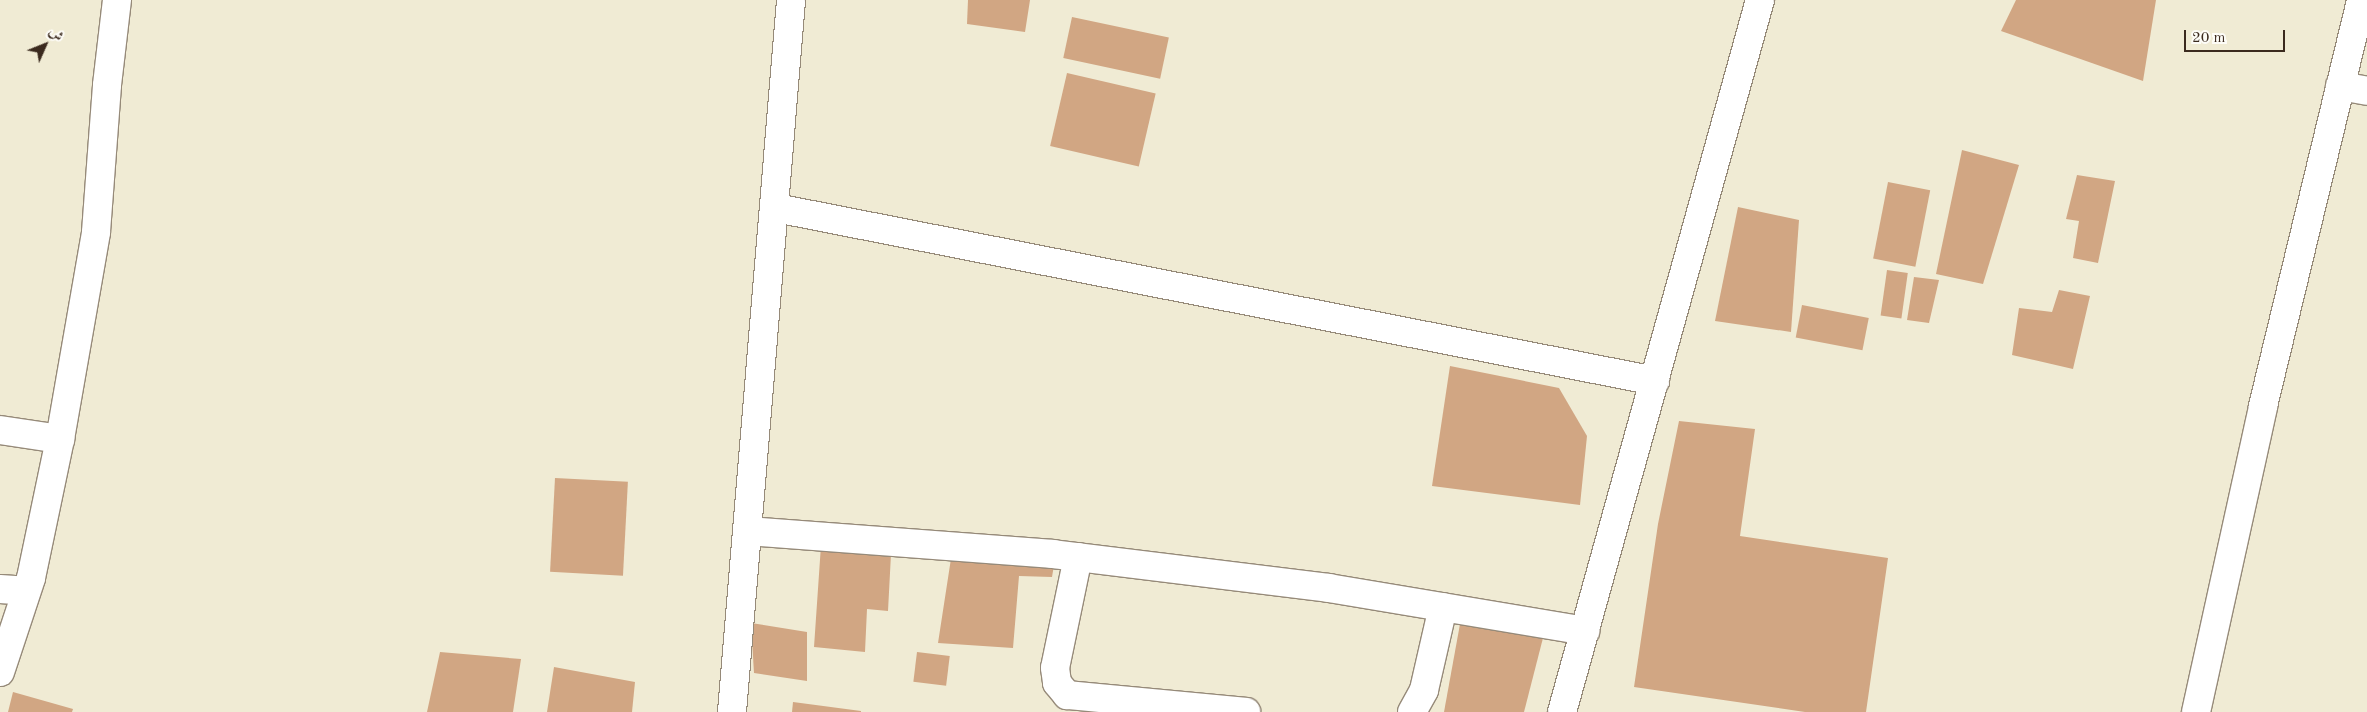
<!DOCTYPE html>
<meta charset="utf-8">
<style>
body{margin:0}
#map{position:relative;width:2367px;height:712px;overflow:hidden;background:#f0ebd4;font-family:"Old Standard TT",Amiri,serif}
div>[style]{position:absolute}
.building>*{inset:0;background:#d1a683;transform-origin:0 0}
.roads{filter:drop-shadow(1px 0 #968a79) drop-shadow(-1px 0 #968a79) drop-shadow(0 1px #968a79) drop-shadow(0 -1px #968a79)}
.street>*{height:28px;margin:-14px;padding:0 14px;transform-origin:14px;border-radius:14px;background:#fff}
.secondary>*{height:28px;margin:-14px;padding:0 14px;transform-origin:14px;border-radius:14px;background:#fff}
span{translate:-50% -50%;white-space:nowrap;text-align:center;line-height:1.15;-webkit-text-stroke:4px #fdfcf7;paint-order:stroke}
.north{position:absolute;left:20px;top:20px;width:50px;height:50px;-webkit-text-stroke:4px #fdfcf7;paint-order:stroke;rotate:46deg;font-size:14px;font-weight:700;line-height:20px;text-align:center;color:#3b2a1e}
.north::after{content:'';display:block;margin:auto;width:18px;height:22px;background:#3b2a1e;clip-path:polygon(50% 0,100% 100%,50% 72%,0 100%)}
.scale{position:absolute;left:2184px;top:30px;width:101px;height:22px;box-sizing:border-box;border:2px solid #3b2a1e;border-top:0;padding-left:6px;font-size:15px;line-height:18px;white-space:nowrap;color:#3b2a1e;-webkit-text-stroke:4px #fdfcf7;paint-order:stroke}
</style>
<div id="map">
<div class="building">
<i style="clip-path:polygon(968px 0,1030px 0,1025px 32px,967px 24px)"></i>
<i style="clip-path:polygon(2016px 0,2156px 0,2143px 81px,2001px 31px)"></i>
<i style="left:1072px;top:17px;width:99px;height:42px;rotate:12deg"></i>
<i style="left:1067px;top:73px;width:91px;height:75px;rotate:13deg"></i>
<i style="clip-path:polygon(1962px 150px,2019px 165px,1983px 284px,1936px 274px)"></i>
<i style="clip-path:polygon(2077px 175px,2115px 181px,2098px 263px,2073px 258px,2079px 221px,2066px 219px)"></i>
<i style="left:1888px;top:182px;width:43px;height:78px;rotate:11deg"></i>
<i style="clip-path:polygon(1738px 207px,1799px 220px,1791px 332px,1715px 321px)"></i>
<i style="left:1887px;top:270px;width:21px;height:46px;rotate:8deg"></i>
<i style="clip-path:polygon(1914px 277px,1939px 280px,1929px 323px,1907px 320px)"></i>
<i style="clip-path:polygon(2059px 290px,2090px 296px,2073px 369px,2012px 355px,2019px 308px,2052px 312px)"></i>
<i style="left:1802px;top:305px;width:68px;height:33px;rotate:11deg"></i>
<i style="clip-path:polygon(1450px 366px,1559px 388px,1587px 436px,1580px 505px,1432px 486px)"></i>
<i style="clip-path:polygon(1679px 421px,1755px 429px,1740px 536px,1888px 558px,1866px 712px,1805px 712px,1634px 687px,1658px 524px)"></i>
<i style="left:555px;top:478px;width:73px;height:94px;rotate:3deg"></i>
<i style="clip-path:polygon(821px 545px,891px 554px,888px 611px,867px 609px,865px 652px,814px 647px)"></i>
<i style="clip-path:polygon(952px 552px,1055px 559px,1052px 577px,1019px 576px,1013px 648px,938px 643px)"></i>
<i style="clip-path:polygon(751px 623px,807px 632px,807px 681px,754px 673px)"></i>
<i style="clip-path:polygon(1460px 624px,1543px 638px,1524px 712px,1444px 712px)"></i>
<i style="clip-path:polygon(440px 652px,521px 659px,513px 712px,427px 712px)"></i>
<i style="left:917px;top:652px;width:33px;height:30px;rotate:7deg"></i>
<i style="clip-path:polygon(554px 667px,635px 682px,632px 712px,547px 712px)"></i>
<i style="clip-path:polygon(13px 692px,73px 709px,72px 712px,8px 712px)"></i>
<i style="clip-path:polygon(793px 702px,861px 711px,861px 712px,792px 712px)"></i>
</div>
<div class="roads">
<div class="street">
<i style="left:2340px;top:86px;width:27px;rotate:10deg"></i>
<i style="left:776px;top:208px;width:896px;rotate:11.13deg"></i>
<i style="left:0;top:430px;width:61px;rotate:8.5deg"></i>
<i style="left:748px;top:531px;width:306px;rotate:4.3deg"></i>
<i style="left:1053px;top:554px;width:278px;rotate:7deg"></i>
<i style="left:1329px;top:588px;width:260px;rotate:9.5deg"></i>
<i style="left:1078px;top:557px;width:113px;rotate:101.7deg"></i>
<i style="left:1055px;top:668px;width:15px;rotate:82deg"></i>
<i style="left:1057px;top:683px;width:16px;rotate:50deg"></i>
<i style="left:1067px;top:695px;width:180px;rotate:5.4deg"></i>
<i style="left:0;top:589px;width:26px;rotate:4deg"></i>
<i style="left:0;top:672px;width:99px;rotate:-71.7deg"></i>
<i style="left:31px;top:578px;width:142px;rotate:-78.2deg"></i>
<i style="left:60px;top:439px;width:210px;rotate:-80.1deg"></i>
<i style="left:96px;top:232px;width:147px;rotate:-85.7deg"></i>
<i style="left:107px;top:85px;width:86px;rotate:-83.3deg"></i>
<i style="left:732px;top:712px;width:714px;rotate:-85.26deg"></i>
<i style="left:1412px;top:712px;width:25px;rotate:-61deg"></i>
<i style="left:1424px;top:690px;width:85px;rotate:-77.1deg"></i>
<i style="left:2196px;top:712px;width:313px;rotate:-77.6deg"></i>
<i style="left:2263px;top:406px;width:418px;rotate:-76.4deg"></i>
</div>
<div class="secondary">
<i style="left:1562px;top:712px;width:739px;rotate:-74.46deg"></i>
</div>
</div>
<div class="north">ش</div>
<div class="scale">20 m</div>
</div>
